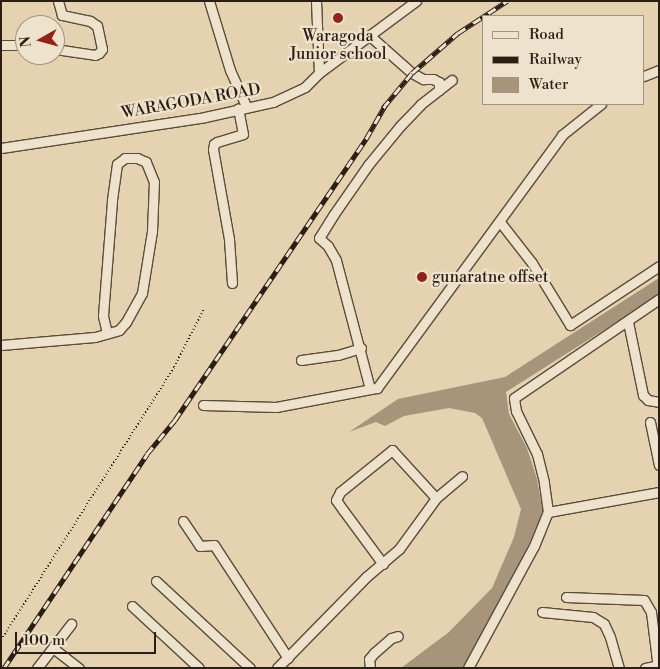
<!DOCTYPE html>
<style>
body{margin:0}
#map{position:relative;width:660px;height:669px;overflow:hidden;background:#e5d2b0;font-family:"Libre Bodoni",serif}
div>[style]{position:absolute}
.water>*{inset:0;background:#a6957b}
.path>*{height:2px;margin-top:-1px;transform-origin:0;background:repeating-linear-gradient(90deg,#2b1f14 0 1px,transparent 0 3.5px)}
.roads{filter:drop-shadow(1px 0 #5a4c3b) drop-shadow(-1px 0 #5a4c3b) drop-shadow(0 1px #5a4c3b) drop-shadow(0 -1px #5a4c3b)}
.minor>*{height:9px;margin:-4.5px;padding:0 4.5px;transform-origin:4.5px;border-radius:4.5px;background:#eee2cc}
.rail>*{height:5px;margin-top:-2.5px;transform-origin:0;background:repeating-linear-gradient(90deg,#eee2cc 0 9px,#2b1f14 0 18px);box-sizing:border-box;border-block:1px solid #2b1f14}
.dots>*{width:14px;height:14px;translate:-50% -50%;box-sizing:border-box;border:2px solid #eee2cc;border-radius:50%}
span{translate:-50% -50%;white-space:nowrap;text-align:center;line-height:1.15;-webkit-text-stroke:4.5px #eee2cc;paint-order:stroke}
.poi-label{font-size:16px;color:#2b1f14}
.left{translate:0 -50%;text-align:left}
.street-label{font-size:16px;color:#2b1f14}
.frame{position:absolute;inset:0;border:2px solid #2b1f14;pointer-events:none}
.legend{position:absolute;left:482px;top:15px;width:162px;height:90px;box-sizing:border-box;background:#eee2cc;border:1px solid #a09482;margin:0;padding:6px 9px;list-style:none;font-size:15px;color:#2b1f14}
.legend li{display:flex;align-items:center;gap:10px;height:25px}
.legend b{width:25px;border:1px solid #a09482}
.north{position:absolute;left:15px;top:15px;width:50px;height:50px;box-sizing:border-box;background:#eee2cc;border:1px solid #a09482;border-radius:50%;rotate:263deg;font-size:14px;font-weight:700;line-height:20px;text-align:center;color:#2b1f14}
.north::after{content:'';display:block;margin:auto;width:18px;height:22px;background:#8f2418;clip-path:polygon(50% 0,100% 100%,50% 72%,0 100%)}
.scale{position:absolute;left:15px;top:632px;width:141px;height:22px;box-sizing:border-box;border:2px solid #2b1f14;border-top:0;padding-left:6px;font-size:15px;line-height:18px;white-space:nowrap;color:#2b1f14;-webkit-text-stroke:4px #eee2cc;paint-order:stroke}
</style>
<div id="map">
<div class="water">
<i style="clip-path:polygon(659px 278px,659px 295px,506px 392px,509px 414px,527px 448px,537px 479px,543px 513px,505px 597px,463px 668px,401px 668px,449px 632px,492px 588px,514px 537px,521px 509px,482px 418px,475px 413px,449px 408px,404px 416px,385px 426px,376px 422px,349px 432px,398px 399px,505px 377px)"></i>
</div>
<div class="path">
<i style="left:1px;top:640px;width:323px;rotate:-57.6deg"></i>
<i style="left:174px;top:367px;width:65px;rotate:-62.7deg"></i>
</div>
<div class="roads">
<div class="minor">
<i style="left:209px;top:1px;width:72px;rotate:73.1deg"></i>
<i style="left:230px;top:70px;width:39px;rotate:66deg"></i>
<i style="left:316px;top:1px;width:72px;rotate:87.6deg"></i>
<i style="left:370px;top:36px;width:56px;rotate:41.4deg"></i>
<i style="left:412px;top:73px;width:13px;rotate:29deg"></i>
<i style="left:423px;top:79px;width:10px"></i>
<i style="left:433px;top:79px;width:7px;rotate:27deg"></i>
<i style="left:439px;top:82px;width:8px;rotate:90deg"></i>
<i style="left:1px;top:45px;width:24px"></i>
<i style="left:55px;top:49px;width:40px;rotate:8.5deg"></i>
<i style="left:95px;top:55px;width:4px;rotate:-27deg"></i>
<i style="left:99px;top:53px;width:5px;rotate:-53deg"></i>
<i style="left:102px;top:49px;width:24px;rotate:-102deg"></i>
<i style="left:97px;top:26px;width:9px;rotate:-144deg"></i>
<i style="left:90px;top:21px;width:29px;rotate:-168deg"></i>
<i style="left:62px;top:15px;width:15px;rotate:-106deg"></i>
<i style="left:644px;top:76px;width:16px;rotate:-22deg"></i>
<i style="left:1px;top:148px;width:206px;rotate:-8.6deg"></i>
<i style="left:205px;top:117px;width:70px;rotate:-12.4deg"></i>
<i style="left:273px;top:102px;width:35px;rotate:-25deg"></i>
<i style="left:305px;top:87px;width:20px;rotate:-45deg"></i>
<i style="left:319px;top:73px;width:121px;rotate:-36.6deg"></i>
<i style="left:500px;top:222px;width:52px;rotate:52deg"></i>
<i style="left:532px;top:263px;width:73px;rotate:58.5deg"></i>
<i style="left:570px;top:325px;width:107px;rotate:-33.5deg"></i>
<i style="left:232px;top:283px;width:44px;rotate:-93.9deg"></i>
<i style="left:229px;top:239px;width:91px;rotate:-100.1deg"></i>
<i style="left:213px;top:149px;width:5px;rotate:-79deg"></i>
<i style="left:214px;top:144px;width:4px;rotate:-34deg"></i>
<i style="left:217px;top:142px;width:27px;rotate:-17deg"></i>
<i style="left:243px;top:134px;width:26px;rotate:-101deg"></i>
<i style="left:628px;top:322px;width:75px;rotate:78.4deg"></i>
<i style="left:643px;top:395px;width:7px;rotate:45deg"></i>
<i style="left:648px;top:400px;width:11px;rotate:10deg"></i>
<i style="left:1px;top:345px;width:94px;rotate:-4.9deg"></i>
<i style="left:95px;top:337px;width:25px;rotate:-16deg"></i>
<i style="left:119px;top:330px;width:11px;rotate:-49deg"></i>
<i style="left:126px;top:322px;width:33px;rotate:-61deg"></i>
<i style="left:142px;top:293px;width:63px;rotate:-80.8deg"></i>
<i style="left:152px;top:231px;width:49px;rotate:-87.7deg"></i>
<i style="left:154px;top:182px;width:22px;rotate:-112deg"></i>
<i style="left:146px;top:162px;width:10px;rotate:-156deg"></i>
<i style="left:137px;top:158px;width:12px;rotate:180deg"></i>
<i style="left:125px;top:158px;width:10px;rotate:143deg"></i>
<i style="left:117px;top:164px;width:37px;rotate:98deg"></i>
<i style="left:112px;top:201px;width:115px;rotate:94.5deg"></i>
<i style="left:103px;top:316px;width:18px;rotate:77deg"></i>
<i style="left:301px;top:360px;width:37px;rotate:-8deg"></i>
<i style="left:338px;top:355px;width:24px;rotate:-17deg"></i>
<i style="left:370px;top:389px;width:133px;rotate:-104.8deg"></i>
<i style="left:336px;top:260px;width:16px;rotate:-120deg"></i>
<i style="left:328px;top:246px;width:12px;rotate:-138deg"></i>
<i style="left:319px;top:238px;width:28px;rotate:-58deg"></i>
<i style="left:334px;top:214px;width:60px;rotate:-55.2deg"></i>
<i style="left:368px;top:165px;width:50px;rotate:-50.6deg"></i>
<i style="left:400px;top:126px;width:30px;rotate:-46deg"></i>
<i style="left:421px;top:104px;width:39px;rotate:-38deg"></i>
<i style="left:203px;top:405px;width:73px;rotate:1.6deg"></i>
<i style="left:276px;top:407px;width:103px;rotate:-10.7deg"></i>
<i style="left:377px;top:388px;width:313px;rotate:-53.8deg"></i>
<i style="left:562px;top:135px;width:50px;rotate:-38.5deg"></i>
<i style="left:650px;top:422px;width:44px;rotate:78.2deg"></i>
<i style="left:548px;top:512px;width:113px;rotate:-10.2deg"></i>
<i style="left:183px;top:521px;width:30px;rotate:56deg"></i>
<i style="left:200px;top:546px;width:14px;rotate:-4deg"></i>
<i style="left:214px;top:545px;width:135px;rotate:56.8deg"></i>
<i style="left:383px;top:564px;width:67px;rotate:-126.5deg"></i>
<i style="left:343px;top:510px;width:12px;rotate:-125deg"></i>
<i style="left:336px;top:500px;width:9px;rotate:-63deg"></i>
<i style="left:340px;top:492px;width:67px;rotate:-38.9deg"></i>
<i style="left:392px;top:450px;width:65px;rotate:47.5deg"></i>
<i style="left:156px;top:581px;width:128px;rotate:42.8deg"></i>
<i style="left:566px;top:597px;width:78px;rotate:2.2deg"></i>
<i style="left:644px;top:600px;width:14px;rotate:60deg"></i>
<i style="left:651px;top:612px;width:56px;rotate:82.9deg"></i>
<i style="left:132px;top:606px;width:91px;rotate:42.8deg"></i>
<i style="left:542px;top:612px;width:51px;rotate:5.6deg"></i>
<i style="left:593px;top:617px;width:13px;rotate:32deg"></i>
<i style="left:604px;top:624px;width:14px;rotate:65deg"></i>
<i style="left:610px;top:637px;width:32px;rotate:74deg"></i>
<i style="left:53px;top:648px;width:33px;rotate:38deg"></i>
<i style="left:37px;top:668px;width:56px;rotate:-52.3deg"></i>
<i style="left:277px;top:668px;width:127px;rotate:-45.6deg"></i>
<i style="left:366px;top:577px;width:43px;rotate:-40.3deg"></i>
<i style="left:399px;top:549px;width:63px;rotate:-54deg"></i>
<i style="left:436px;top:498px;width:34px;rotate:-40deg"></i>
<i style="left:370px;top:668px;width:9px;rotate:-96deg"></i>
<i style="left:369px;top:659px;width:8px;rotate:-50deg"></i>
<i style="left:374px;top:653px;width:23px;rotate:-41deg"></i>
<i style="left:391px;top:638px;width:7px;rotate:-16deg"></i>
<i style="left:468px;top:668px;width:139px;rotate:-61.6deg"></i>
<i style="left:534px;top:546px;width:37px;rotate:-68deg"></i>
<i style="left:548px;top:512px;width:30px;rotate:-98deg"></i>
<i style="left:544px;top:482px;width:29px;rotate:-104deg"></i>
<i style="left:537px;top:454px;width:48px;rotate:-116deg"></i>
<i style="left:516px;top:411px;width:13px;rotate:-99deg"></i>
<i style="left:514px;top:398px;width:176px;rotate:-34.3deg"></i>
<i style="left:645px;top:668px;width:14px;rotate:-12deg"></i>
</div>
</div>
<div class="rail">
<i style="left:383px;top:108px;width:45px;rotate:-50.4deg"></i>
<i style="left:412px;top:73px;width:61px;rotate:-41deg"></i>
<i style="left:458px;top:33px;width:59px;rotate:-33.1deg"></i>
<i style="left:4px;top:668px;width:257px;rotate:-56.2deg"></i>
<i style="left:147px;top:454px;width:44px;rotate:-50.5deg"></i>
<i style="left:175px;top:420px;width:340px;rotate:-55.8deg"></i>
<i style="left:366px;top:139px;width:40px;rotate:-60.3deg"></i>
</div>
<div class="dots">
<i style="left:338px;top:18px;background:#8f2418"></i>
<i style="left:422px;top:277px;background:#8f2418"></i>
</div>
<div class="poi-label">
<span style="left:338px;top:45px">Waragoda<br>Junior school</span>
<span class="left" style="left:432px;top:277px">gunaratne offset</span>
</div>
<div class="street-label">
<span style="left:191px;top:101px;rotate:-10deg">WARAGODA ROAD</span>
</div>
<div class="frame"></div>
<ul class="legend">
<li><b style="height:6px;background:#eee2cc"></b>Road</li>
<li><b style="height:6px;background:#2b1f14"></b>Railway</li>
<li><b style="height:14px;background:#a6957b"></b>Water</li>
</ul>
<div class="north">N</div>
<div class="scale">100 m</div>
</div>
